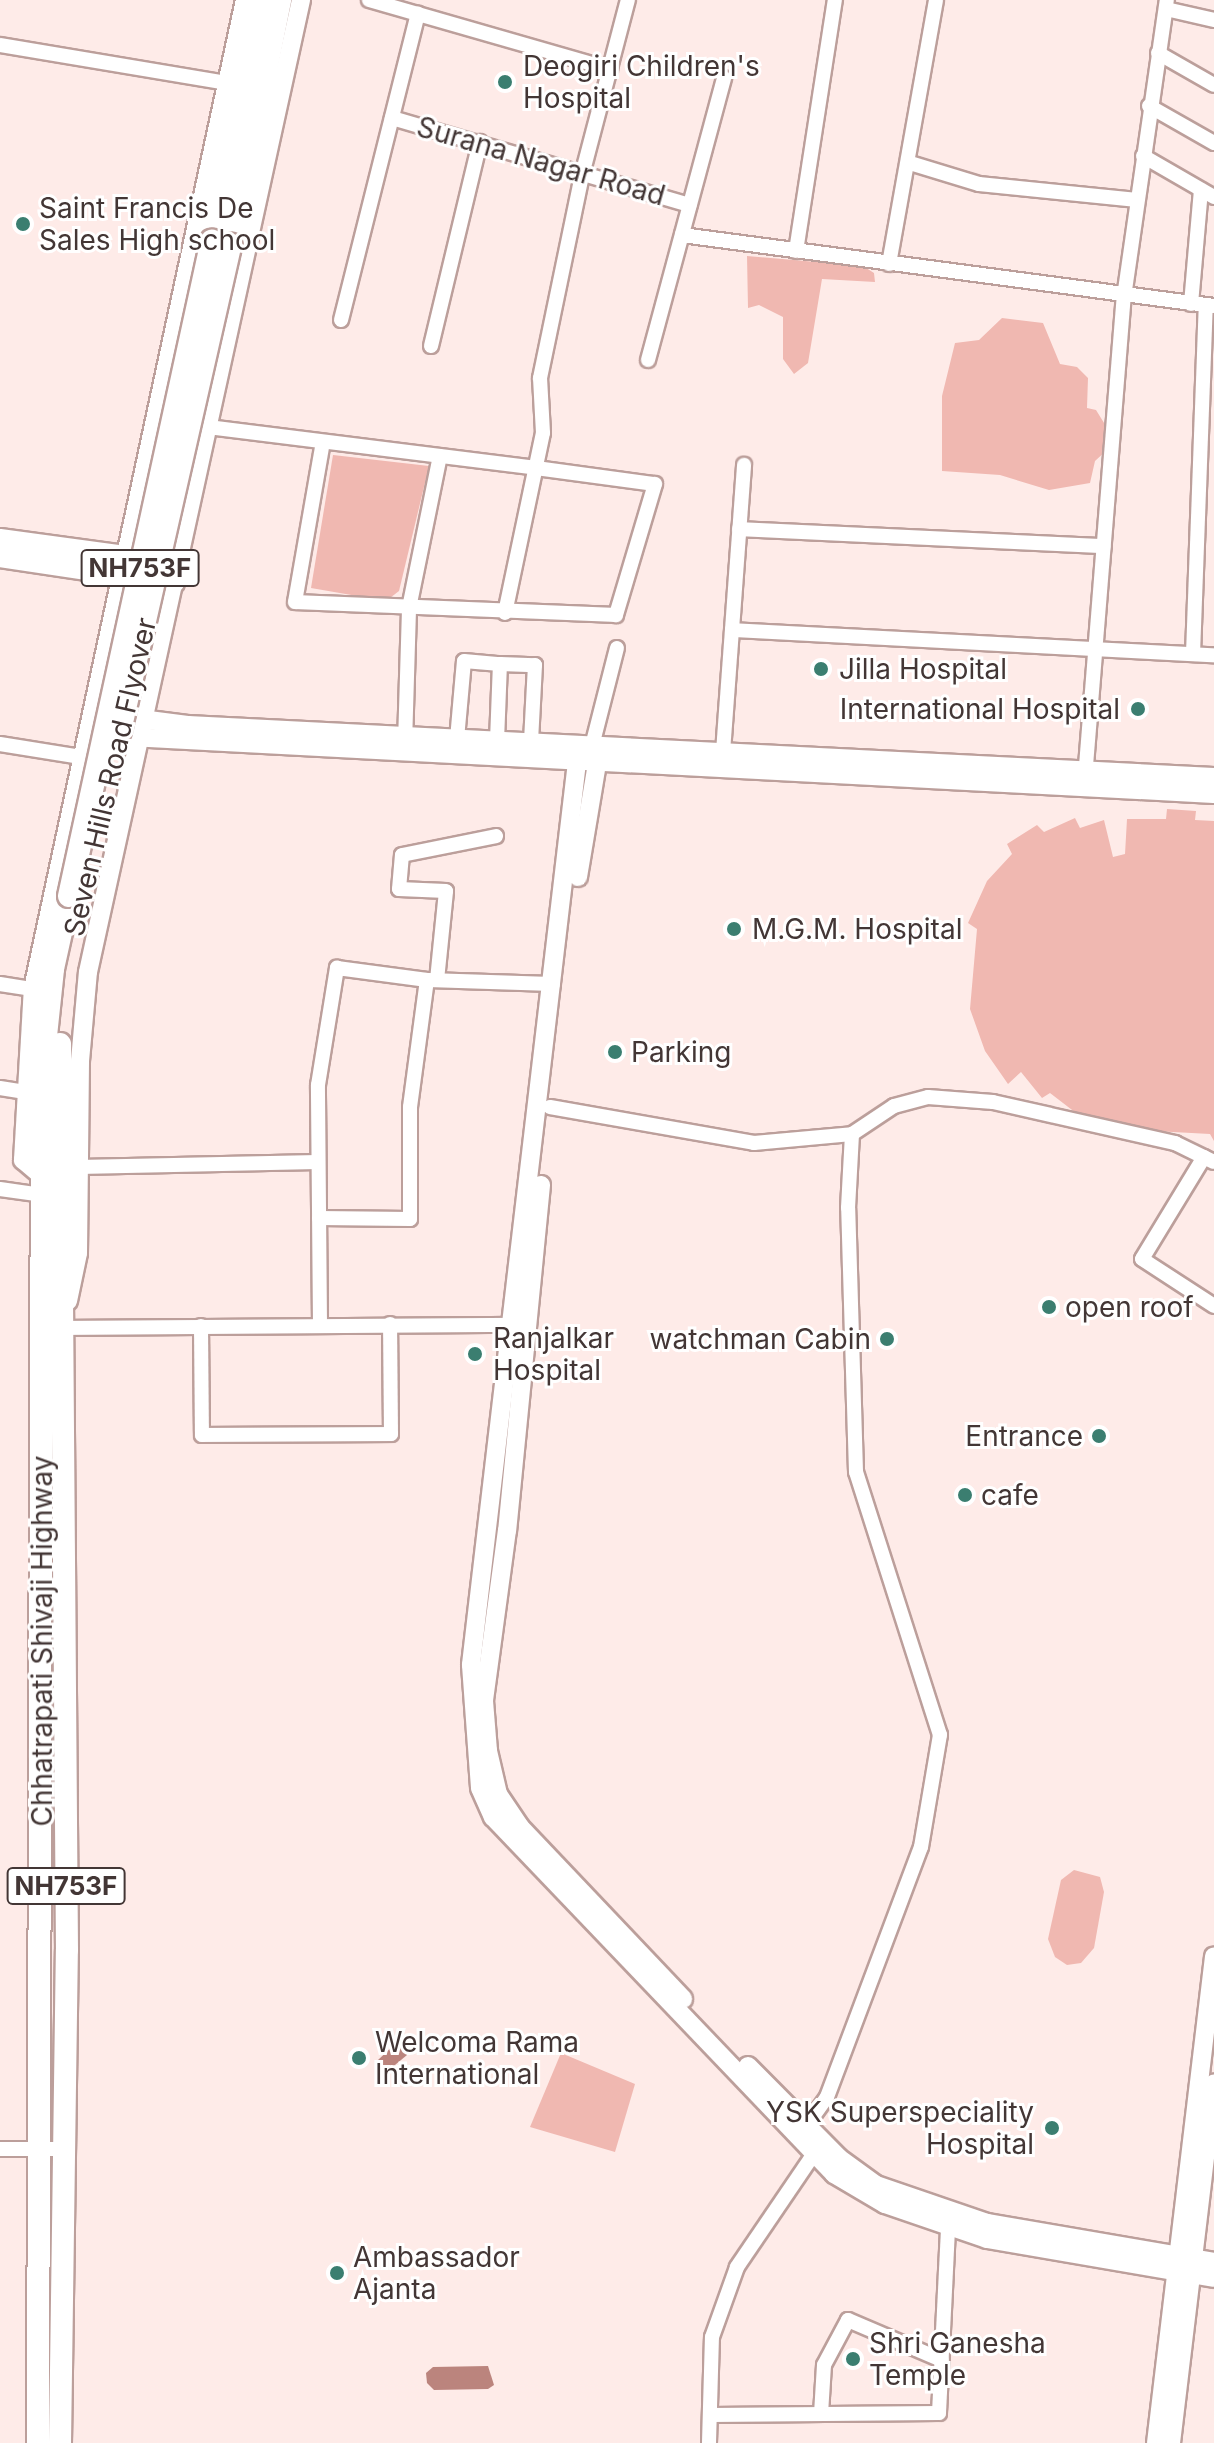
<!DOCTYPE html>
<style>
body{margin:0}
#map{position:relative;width:1214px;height:2443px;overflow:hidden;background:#feebe8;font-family:Inter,sans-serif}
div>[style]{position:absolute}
.green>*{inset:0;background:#f0b8b1}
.water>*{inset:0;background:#bb847d}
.roads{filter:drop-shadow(2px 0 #bc9f9b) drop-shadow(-2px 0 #bc9f9b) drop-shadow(0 2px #bc9f9b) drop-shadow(0 -2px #bc9f9b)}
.minor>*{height:14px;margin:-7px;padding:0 7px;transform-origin:7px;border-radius:7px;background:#fff}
.tertiary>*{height:18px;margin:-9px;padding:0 9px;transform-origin:9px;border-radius:9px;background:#fff}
.secondary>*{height:20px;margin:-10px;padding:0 10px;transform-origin:10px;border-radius:10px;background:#fff}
.trunk>*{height:22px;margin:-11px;padding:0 11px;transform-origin:11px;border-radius:11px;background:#fff}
.bridges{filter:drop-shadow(2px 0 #bc9f9b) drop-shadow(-2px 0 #bc9f9b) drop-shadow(0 2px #bc9f9b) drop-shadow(0 -2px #bc9f9b)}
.trunk-bridge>*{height:22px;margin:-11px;padding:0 11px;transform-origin:11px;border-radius:11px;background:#fff}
.dots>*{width:22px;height:22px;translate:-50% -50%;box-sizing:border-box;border:4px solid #fff;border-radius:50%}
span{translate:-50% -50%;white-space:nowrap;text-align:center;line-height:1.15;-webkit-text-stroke:6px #fff;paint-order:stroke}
.shield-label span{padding:2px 6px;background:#fff;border:2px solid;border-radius:6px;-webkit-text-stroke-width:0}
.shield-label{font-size:26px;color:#433635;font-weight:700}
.poi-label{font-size:28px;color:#433635}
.left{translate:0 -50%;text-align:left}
.right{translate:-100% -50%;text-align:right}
.street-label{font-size:28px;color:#433635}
</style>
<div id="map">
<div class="green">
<i style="clip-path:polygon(747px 256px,863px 266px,874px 273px,875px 282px,822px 279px,808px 363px,794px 374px,783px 359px,783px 317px,759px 305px,748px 308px)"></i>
<i style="clip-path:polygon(1002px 318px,1043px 323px,1060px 364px,1077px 367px,1088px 378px,1087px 408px,1096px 410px,1109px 431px,1107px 450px,1095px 461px,1090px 483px,1049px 490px,1000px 475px,942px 471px,942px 396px,955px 343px,979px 340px)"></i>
<i style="clip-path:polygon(333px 455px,429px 466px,399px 591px,386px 601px,311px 588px)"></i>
<i style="clip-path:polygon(1167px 809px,1196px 811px,1195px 820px,1214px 821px,1214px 1141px,1210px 1134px,1136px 1130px,1076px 1113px,1050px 1093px,1042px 1098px,1021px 1072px,1008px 1084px,985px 1051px,970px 1009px,977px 929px,968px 923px,987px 881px,1012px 854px,1007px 844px,1037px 825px,1044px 832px,1075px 818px,1080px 828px,1104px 820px,1113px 857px,1125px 854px,1127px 819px,1166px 819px)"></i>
<i style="clip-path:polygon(1074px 1870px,1100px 1877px,1104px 1892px,1094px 1948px,1081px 1963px,1067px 1965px,1055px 1957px,1048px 1939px,1061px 1880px)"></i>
<i style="clip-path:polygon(561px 2053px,635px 2084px,615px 2152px,530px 2127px)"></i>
</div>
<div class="water">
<i style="clip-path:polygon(397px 2042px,407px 2043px,407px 2055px,389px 2070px,378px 2068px,378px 2060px)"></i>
<i style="clip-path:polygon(488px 2366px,494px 2385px,488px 2389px,434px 2390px,427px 2383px,426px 2373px,433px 2367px)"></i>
</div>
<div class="roads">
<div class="minor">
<i style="left:369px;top:0;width:251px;rotate:16deg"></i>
<i style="left:1166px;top:9px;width:49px;rotate:12.9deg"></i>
<i style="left:0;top:45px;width:230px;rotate:9.5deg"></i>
<i style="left:1158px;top:53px;width:64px;rotate:29.7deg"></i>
<i style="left:1149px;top:106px;width:75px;rotate:29.6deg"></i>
<i style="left:392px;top:118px;width:310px;rotate:16.3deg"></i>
<i style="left:1143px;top:156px;width:82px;rotate:30deg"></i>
<i style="left:910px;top:163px;width:72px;rotate:16.9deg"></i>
<i style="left:979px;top:184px;width:159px;rotate:5.8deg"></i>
<i style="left:682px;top:235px;width:537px;rotate:7.6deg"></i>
<i style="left:796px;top:251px;width:254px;rotate:-81.2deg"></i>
<i style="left:889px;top:264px;width:268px;rotate:-79.9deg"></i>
<i style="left:1191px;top:304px;width:114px;rotate:-85deg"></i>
<i style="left:341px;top:320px;width:316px;rotate:-75.9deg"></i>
<i style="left:431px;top:346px;width:210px;rotate:-76.5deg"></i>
<i style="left:648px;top:360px;width:292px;rotate:-74.9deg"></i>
<i style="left:208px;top:427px;width:331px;rotate:7.1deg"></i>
<i style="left:536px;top:468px;width:120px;rotate:7.7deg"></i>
<i style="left:655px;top:484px;width:137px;rotate:106.6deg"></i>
<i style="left:616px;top:615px;width:321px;rotate:-177.7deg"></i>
<i style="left:295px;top:602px;width:162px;rotate:-80.1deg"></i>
<i style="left:739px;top:529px;width:365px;rotate:2.7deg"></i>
<i style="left:505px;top:613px;width:184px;rotate:-78.1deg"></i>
<i style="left:543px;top:433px;width:55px;rotate:-93.1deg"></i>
<i style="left:540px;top:378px;width:211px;rotate:-78.3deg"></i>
<i style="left:583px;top:171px;width:177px;rotate:-75.3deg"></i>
<i style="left:732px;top:630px;width:483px;rotate:3deg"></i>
<i style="left:1193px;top:654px;width:349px;rotate:-87.9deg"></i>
<i style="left:457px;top:739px;width:78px;rotate:-84.9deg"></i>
<i style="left:464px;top:661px;width:36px;rotate:5deg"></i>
<i style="left:497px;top:741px;width:77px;rotate:-87.8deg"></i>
<i style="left:500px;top:664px;width:35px;rotate:2deg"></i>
<i style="left:535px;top:665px;width:77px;rotate:93deg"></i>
<i style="left:0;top:744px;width:82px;rotate:9.1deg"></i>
<i style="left:405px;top:744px;width:136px;rotate:-88.3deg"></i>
<i style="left:409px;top:608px;width:155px;rotate:-78.5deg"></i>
<i style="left:592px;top:746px;width:101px;rotate:-75.7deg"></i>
<i style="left:723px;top:752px;width:288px;rotate:-85.8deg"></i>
<i style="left:1085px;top:778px;width:483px;rotate:-85.4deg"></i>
<i style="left:1124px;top:297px;width:300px;rotate:-81.8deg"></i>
<i style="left:437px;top:980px;width:89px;rotate:-84.2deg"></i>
<i style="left:446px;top:891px;width:47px;rotate:-177.6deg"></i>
<i style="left:399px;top:889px;width:34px;rotate:-85deg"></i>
<i style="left:402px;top:855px;width:96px;rotate:-11.4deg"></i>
<i style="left:0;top:984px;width:33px;rotate:9deg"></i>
<i style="left:0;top:1088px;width:24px;rotate:9deg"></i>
<i style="left:550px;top:1107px;width:207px;rotate:10deg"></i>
<i style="left:754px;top:1143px;width:98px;rotate:-5.2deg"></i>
<i style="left:852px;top:1134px;width:50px;rotate:-33.7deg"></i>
<i style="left:894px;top:1106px;width:35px;rotate:-15deg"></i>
<i style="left:928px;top:1097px;width:65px;rotate:4.4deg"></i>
<i style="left:993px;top:1102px;width:187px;rotate:12.7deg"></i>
<i style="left:1175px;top:1143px;width:43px;rotate:26deg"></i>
<i style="left:1204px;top:1157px;width:119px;rotate:121.3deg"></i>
<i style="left:1142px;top:1259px;width:86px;rotate:33.1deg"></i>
<i style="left:78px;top:1167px;width:240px;rotate:-1.2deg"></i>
<i style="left:0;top:1189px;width:42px;rotate:8.1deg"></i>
<i style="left:319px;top:1218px;width:91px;rotate:0.6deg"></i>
<i style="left:410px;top:1219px;width:112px;rotate:-90deg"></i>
<i style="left:410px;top:1107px;width:128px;rotate:-82.4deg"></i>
<i style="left:320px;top:1324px;width:239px;rotate:-90.5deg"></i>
<i style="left:318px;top:1085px;width:119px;rotate:-80.8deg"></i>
<i style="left:337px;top:968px;width:91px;rotate:7.6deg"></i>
<i style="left:427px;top:980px;width:126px;rotate:1.8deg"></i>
<i style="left:201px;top:1326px;width:109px;rotate:89.5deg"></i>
<i style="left:202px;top:1435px;width:189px;rotate:-0.3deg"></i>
<i style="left:391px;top:1434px;width:110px;rotate:-90.5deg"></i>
<i style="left:62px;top:1328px;width:457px;rotate:-0.4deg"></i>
<i style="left:802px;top:2132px;width:43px;rotate:-54.5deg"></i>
<i style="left:827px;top:2097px;width:267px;rotate:-69.4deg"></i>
<i style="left:921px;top:1847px;width:114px;rotate:-80.4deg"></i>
<i style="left:940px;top:1735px;width:276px;rotate:-107.7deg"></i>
<i style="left:856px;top:1472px;width:264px;rotate:-91.7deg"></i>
<i style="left:848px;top:1208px;width:74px;rotate:-86.9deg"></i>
<i style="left:0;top:2149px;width:63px"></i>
<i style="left:821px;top:2414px;width:49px;rotate:-86.5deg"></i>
<i style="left:824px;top:2365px;width:51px;rotate:-61.9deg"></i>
<i style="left:848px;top:2320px;width:102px;rotate:23.1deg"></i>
<i style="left:711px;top:2415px;width:228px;rotate:-0.5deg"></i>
<i style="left:939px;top:2413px;width:187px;rotate:-87.2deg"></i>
<i style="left:709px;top:2443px;width:106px;rotate:-88.4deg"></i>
<i style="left:712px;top:2337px;width:74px;rotate:-70.3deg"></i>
<i style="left:737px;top:2267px;width:148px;rotate:-55.8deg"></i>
</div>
<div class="tertiary">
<i style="left:133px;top:718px;width:55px;rotate:7.3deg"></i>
<i style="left:188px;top:725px;width:1027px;rotate:2.9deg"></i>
<i style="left:130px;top:737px;width:1085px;rotate:3.01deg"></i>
<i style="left:579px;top:745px;width:926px;rotate:96.7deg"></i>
<i style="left:471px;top:1665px;width:123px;rotate:85.8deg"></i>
<i style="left:480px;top:1788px;width:32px;rotate:66deg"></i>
<i style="left:493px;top:1817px;width:494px;rotate:46.3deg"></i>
<i style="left:834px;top:2174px;width:59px;rotate:30.5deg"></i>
<i style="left:885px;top:2204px;width:108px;rotate:18.9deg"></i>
<i style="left:987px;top:2239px;width:230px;rotate:9.7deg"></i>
<i style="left:578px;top:877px;width:133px;rotate:-80.5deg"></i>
<i style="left:42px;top:1176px;width:25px;rotate:-140deg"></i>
<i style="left:23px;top:1160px;width:171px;rotate:-86.7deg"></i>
<i style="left:33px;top:989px;width:1011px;rotate:-77.9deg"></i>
<i style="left:541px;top:1185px;width:347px;rotate:95.6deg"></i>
<i style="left:507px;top:1530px;width:173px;rotate:97.7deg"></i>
<i style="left:484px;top:1701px;width:50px;rotate:85.4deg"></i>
<i style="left:488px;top:1751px;width:44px;rotate:76.9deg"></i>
<i style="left:498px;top:1794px;width:40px;rotate:56deg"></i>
<i style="left:520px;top:1827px;width:237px;rotate:46.5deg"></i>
<i style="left:68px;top:1301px;width:49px;rotate:-78.2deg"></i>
<i style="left:78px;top:1253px;width:192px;rotate:-89.4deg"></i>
<i style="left:80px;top:1061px;width:89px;rotate:-84.9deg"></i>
<i style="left:88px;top:972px;width:995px;rotate:-77.64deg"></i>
<i style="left:748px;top:2066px;width:129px;rotate:45.3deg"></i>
<i style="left:839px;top:2158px;width:46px;rotate:36.1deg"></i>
<i style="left:876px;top:2185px;width:117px;rotate:18.9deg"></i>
<i style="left:987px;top:2223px;width:230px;rotate:9.7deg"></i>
<i style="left:1156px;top:2443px;width:490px;rotate:-83.2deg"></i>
<i style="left:1171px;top:2443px;width:362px;rotate:-83.2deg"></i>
</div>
<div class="secondary">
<i style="left:0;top:539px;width:180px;rotate:7.7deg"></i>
<i style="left:0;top:557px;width:176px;rotate:8.5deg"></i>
</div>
<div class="trunk">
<i style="left:212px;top:240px;width:245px;rotate:-78.5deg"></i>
<i style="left:231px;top:244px;width:249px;rotate:-78.6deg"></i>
<i style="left:38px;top:2443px;width:1369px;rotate:-89.83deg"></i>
<i style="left:42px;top:1074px;width:106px;rotate:-84deg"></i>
<i style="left:53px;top:969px;width:75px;rotate:-77.6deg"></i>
<i style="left:60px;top:2443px;width:493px;rotate:-89.2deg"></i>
<i style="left:67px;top:1950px;width:906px;rotate:-90.44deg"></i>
</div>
</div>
<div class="bridges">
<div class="trunk-bridge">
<i style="left:120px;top:731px;width:499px;rotate:-77.2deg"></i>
<i style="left:69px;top:896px;width:671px;rotate:-77.7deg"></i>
</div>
</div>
<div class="dots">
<i style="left:505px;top:82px;background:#3b7e70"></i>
<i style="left:23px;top:224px;background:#3b7e70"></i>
<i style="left:821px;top:669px;background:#3b7e70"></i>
<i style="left:1138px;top:709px;background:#3b7e70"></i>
<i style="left:734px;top:929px;background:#3b7e70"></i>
<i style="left:615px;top:1052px;background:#3b7e70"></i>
<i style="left:1049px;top:1307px;background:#3b7e70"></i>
<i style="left:887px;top:1339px;background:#3b7e70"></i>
<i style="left:475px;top:1354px;background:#3b7e70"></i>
<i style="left:1099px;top:1436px;background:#3b7e70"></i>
<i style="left:965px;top:1495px;background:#3b7e70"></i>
<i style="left:359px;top:2058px;background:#3b7e70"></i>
<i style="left:1052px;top:2128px;background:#3b7e70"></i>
<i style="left:337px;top:2273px;background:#3b7e70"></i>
<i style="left:853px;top:2359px;background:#3b7e70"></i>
</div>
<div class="shield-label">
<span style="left:140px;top:568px">NH753F</span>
<span style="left:66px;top:1886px">NH753F</span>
</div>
<div class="poi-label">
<span class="left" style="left:523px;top:82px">Deogiri Children's<br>Hospital</span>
<span class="left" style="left:39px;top:224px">Saint Francis De<br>Sales High school</span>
<span class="left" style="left:839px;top:669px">Jilla Hospital</span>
<span class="right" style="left:1120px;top:709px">International Hospital</span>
<span class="left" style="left:752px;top:929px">M.G.M. Hospital</span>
<span class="left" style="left:631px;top:1052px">Parking</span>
<span class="left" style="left:1065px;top:1307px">open roof</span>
<span class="left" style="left:493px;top:1354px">Ranjalkar<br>Hospital</span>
<span class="right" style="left:871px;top:1339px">watchman Cabin</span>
<span class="right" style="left:1083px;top:1436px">Entrance</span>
<span class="left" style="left:981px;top:1495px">cafe</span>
<span class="left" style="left:375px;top:2058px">Welcoma Rama<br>International</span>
<span class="right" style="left:1034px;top:2128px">YSK Superspeciality<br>Hospital</span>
<span class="left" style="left:353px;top:2273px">Ambassador<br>Ajanta</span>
<span class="left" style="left:869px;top:2359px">Shri Ganesha<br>Temple</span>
</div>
<div class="street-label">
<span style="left:541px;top:161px;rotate:16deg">Surana Nagar Road</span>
<span style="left:110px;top:777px;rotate:-77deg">Seven Hills Road Flyover</span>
<span style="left:42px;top:1641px;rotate:-90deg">Chhatrapati Shivaji Highway</span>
</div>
</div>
